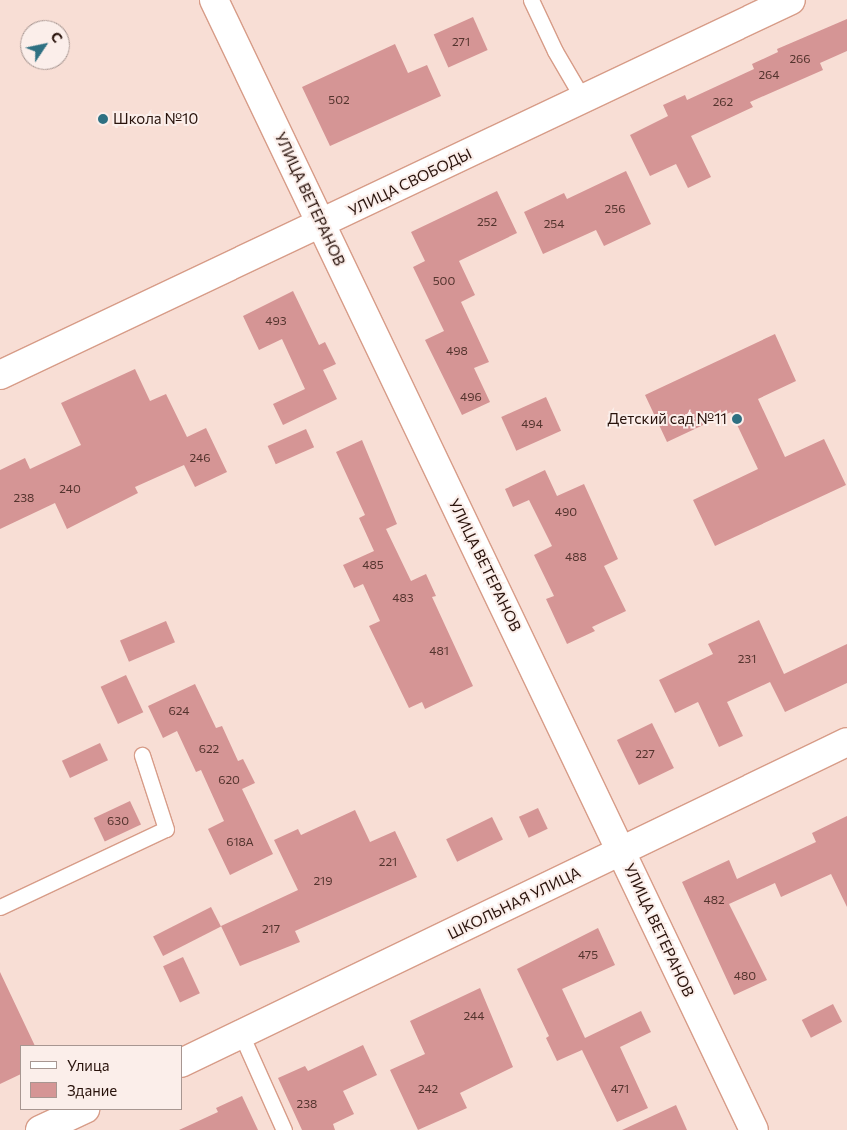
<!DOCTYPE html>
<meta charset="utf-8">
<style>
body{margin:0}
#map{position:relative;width:847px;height:1130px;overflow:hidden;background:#f8ded5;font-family:Commissioner,sans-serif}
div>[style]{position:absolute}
.building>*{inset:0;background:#d59595;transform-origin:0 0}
.roads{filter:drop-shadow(1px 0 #d79c88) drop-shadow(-1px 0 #d79c88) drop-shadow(0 1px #d79c88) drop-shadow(0 -1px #d79c88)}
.lane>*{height:15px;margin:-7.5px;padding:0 7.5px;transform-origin:7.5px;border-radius:7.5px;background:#fff}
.street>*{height:28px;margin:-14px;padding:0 14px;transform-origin:14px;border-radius:14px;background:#fff}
.dots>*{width:14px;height:14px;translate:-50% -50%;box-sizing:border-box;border:2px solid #fbeeea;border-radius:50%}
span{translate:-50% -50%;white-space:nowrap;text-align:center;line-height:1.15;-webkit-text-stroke:4px #fbeeea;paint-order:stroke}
.number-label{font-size:12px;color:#54342e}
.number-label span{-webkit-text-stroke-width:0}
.poi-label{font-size:15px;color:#29130c}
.left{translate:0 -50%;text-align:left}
.right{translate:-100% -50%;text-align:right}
.street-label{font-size:15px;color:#29130c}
.legend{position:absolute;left:20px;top:1045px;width:162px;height:65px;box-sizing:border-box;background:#fbeeea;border:1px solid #a79691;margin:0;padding:6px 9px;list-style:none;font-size:15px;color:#29130c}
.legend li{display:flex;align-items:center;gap:10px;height:25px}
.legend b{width:25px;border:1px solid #a79691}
.north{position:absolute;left:20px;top:20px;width:50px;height:50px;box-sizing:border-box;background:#fbeeea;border:1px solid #a79691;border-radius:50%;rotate:56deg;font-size:14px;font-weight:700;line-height:20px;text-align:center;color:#29130c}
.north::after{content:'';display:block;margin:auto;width:18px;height:22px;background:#2e7082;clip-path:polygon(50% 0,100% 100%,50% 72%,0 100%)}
</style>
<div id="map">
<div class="building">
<i style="left:473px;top:17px;width:36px;height:43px;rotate:66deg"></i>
<i style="clip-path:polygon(847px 19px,847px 51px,820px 63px,823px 70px,750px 102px,753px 107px,691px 136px,711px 177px,688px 188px,676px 164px,650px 176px,630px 135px,668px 116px,663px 105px,685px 95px,687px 100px,754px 69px,752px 64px,778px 52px,777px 49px)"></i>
<i style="clip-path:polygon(395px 44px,408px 73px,427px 65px,441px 96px,330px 146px,302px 87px)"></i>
<i style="clip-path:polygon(626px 171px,651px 224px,604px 246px,596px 230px,543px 254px,524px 212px,564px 193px,567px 199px)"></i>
<i style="clip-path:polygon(497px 191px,517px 233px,459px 261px,475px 295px,461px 302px,489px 362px,474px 368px,490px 402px,462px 415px,425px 340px,444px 331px,413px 267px,425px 261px,411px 232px)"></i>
<i style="clip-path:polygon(293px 291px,319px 345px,325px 342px,336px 364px,323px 370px,337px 399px,283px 425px,273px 404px,305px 389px,282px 339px,259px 350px,243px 316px)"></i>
<i style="clip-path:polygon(775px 334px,796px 381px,758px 399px,785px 457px,824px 439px,846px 485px,715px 546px,693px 500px,758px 469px,731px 412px,667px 442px,645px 395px)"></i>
<i style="clip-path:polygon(135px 369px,150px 401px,166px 394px,187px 437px,206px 428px,227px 472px,195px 487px,184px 465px,135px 487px,138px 493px,67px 529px,55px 503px,0 529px,0 470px,25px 458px,30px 469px,81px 445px,61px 403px)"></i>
<i style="left:546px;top:397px;width:37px;height:49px;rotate:66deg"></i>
<i style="left:306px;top:429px;width:20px;height:42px;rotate:66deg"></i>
<i style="clip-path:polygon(362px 440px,397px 524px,386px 529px,411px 581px,426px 574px,436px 596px,432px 597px,473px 686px,425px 709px,422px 702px,409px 708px,369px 626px,380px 621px,363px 584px,354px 588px,343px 565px,374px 551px,359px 518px,365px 515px,336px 452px)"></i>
<i style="clip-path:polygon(545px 470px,557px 496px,584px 484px,618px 559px,604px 566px,626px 611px,592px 627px,595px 631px,567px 644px,546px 599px,554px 596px,534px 555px,552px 546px,529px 500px,513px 507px,505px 489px)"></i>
<i style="clip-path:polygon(759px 620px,784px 674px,847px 644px,847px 683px,785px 712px,770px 682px,727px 702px,743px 736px,719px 747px,698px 702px,675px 713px,659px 680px,713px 654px,708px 644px)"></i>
<i style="left:166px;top:621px;width:23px;height:50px;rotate:67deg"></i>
<i style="left:126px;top:675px;width:41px;height:28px;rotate:65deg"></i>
<i style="clip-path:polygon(195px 684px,216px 728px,222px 726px,238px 761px,243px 759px,255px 783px,242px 789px,273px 854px,230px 875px,208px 829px,224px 821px,201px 770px,196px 772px,177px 731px,163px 738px,148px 706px)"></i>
<i style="left:652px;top:723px;width:50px;height:39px;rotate:64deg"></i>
<i style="left:100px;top:743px;width:19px;height:42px;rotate:65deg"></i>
<i style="left:130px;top:801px;width:26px;height:40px;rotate:65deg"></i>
<i style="left:538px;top:808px;width:23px;height:21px;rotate:65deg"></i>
<i style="clip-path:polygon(355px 810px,370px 842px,395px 831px,417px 877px,295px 931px,300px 942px,240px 966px,221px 926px,298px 890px,274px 840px,298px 829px,301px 835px)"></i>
<i style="clip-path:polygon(847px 816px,847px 907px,831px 874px,781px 897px,775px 883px,729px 904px,767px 980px,734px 995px,682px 882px,729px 860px,737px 879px,816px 842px,812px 833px)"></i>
<i style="left:492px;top:817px;width:25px;height:51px;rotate:64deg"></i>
<i style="left:211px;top:907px;width:22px;height:65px;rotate:63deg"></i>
<i style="clip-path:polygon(598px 928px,615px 965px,562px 989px,585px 1038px,641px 1011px,651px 1032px,620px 1047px,648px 1108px,617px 1122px,582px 1050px,557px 1061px,546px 1038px,549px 1036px,517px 969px)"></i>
<i style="left:183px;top:957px;width:40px;height:22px;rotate:65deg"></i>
<i style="clip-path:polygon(0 972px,35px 1046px,21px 1046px,21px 1074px,0 1084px)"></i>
<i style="clip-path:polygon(480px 988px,513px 1067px,460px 1093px,467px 1108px,418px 1130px,390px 1070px,425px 1054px,410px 1021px)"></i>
<i style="left:833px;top:1004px;width:20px;height:35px;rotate:63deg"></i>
<i style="clip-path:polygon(363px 1045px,377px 1075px,343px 1091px,354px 1114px,333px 1124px,335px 1130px,302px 1130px,278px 1078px,305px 1066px,308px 1071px)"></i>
<i style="clip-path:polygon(242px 1096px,258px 1130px,179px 1130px,218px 1112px,216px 1108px)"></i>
<i style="clip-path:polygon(676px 1105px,687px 1130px,622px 1130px)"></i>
</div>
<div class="roads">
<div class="lane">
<i style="left:531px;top:0;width:56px;rotate:64.8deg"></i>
<i style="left:555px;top:51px;width:56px;rotate:59.7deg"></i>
<i style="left:0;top:907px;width:183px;rotate:-25.2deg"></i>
<i style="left:166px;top:829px;width:78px;rotate:-108deg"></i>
<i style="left:241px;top:1034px;width:105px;rotate:65.9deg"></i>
</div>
<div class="street">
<i style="left:214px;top:0;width:1252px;rotate:64.46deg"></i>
<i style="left:0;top:375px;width:875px;rotate:-25.36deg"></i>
<i style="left:181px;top:1063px;width:739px;rotate:-25.73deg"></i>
<i style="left:40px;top:1130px;width:50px;rotate:-25deg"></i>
</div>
</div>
<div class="dots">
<i style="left:103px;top:119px;background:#2e7082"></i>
<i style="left:737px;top:419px;background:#2e7082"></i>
</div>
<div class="number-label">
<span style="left:461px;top:42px">271</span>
<span style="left:800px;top:59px">266</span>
<span style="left:769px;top:75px">264</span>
<span style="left:339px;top:100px">502</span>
<span style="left:723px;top:102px">262</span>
<span style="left:615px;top:209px">256</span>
<span style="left:487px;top:222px">252</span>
<span style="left:554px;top:224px">254</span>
<span style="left:444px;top:281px">500</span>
<span style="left:276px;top:321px">493</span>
<span style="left:457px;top:351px">498</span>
<span style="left:471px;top:397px">496</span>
<span style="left:532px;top:424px">494</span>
<span style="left:200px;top:458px">246</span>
<span style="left:70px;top:489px">240</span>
<span style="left:24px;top:498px">238</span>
<span style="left:566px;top:512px">490</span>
<span style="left:576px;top:557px">488</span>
<span style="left:373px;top:565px">485</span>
<span style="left:403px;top:598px">483</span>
<span style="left:439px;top:651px">481</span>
<span style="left:747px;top:659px">231</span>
<span style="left:179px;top:711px">624</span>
<span style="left:209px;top:749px">622</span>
<span style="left:645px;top:754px">227</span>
<span style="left:229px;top:780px">620</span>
<span style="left:118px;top:821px">630</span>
<span style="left:240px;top:842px">618А</span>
<span style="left:388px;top:862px">221</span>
<span style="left:323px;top:881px">219</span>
<span style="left:714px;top:900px">482</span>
<span style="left:271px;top:929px">217</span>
<span style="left:588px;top:955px">475</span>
<span style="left:745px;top:976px">480</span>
<span style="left:474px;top:1016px">244</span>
<span style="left:428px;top:1089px">242</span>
<span style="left:620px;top:1089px">471</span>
<span style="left:307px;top:1104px">238</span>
</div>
<div class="poi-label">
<span class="left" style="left:113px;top:119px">Школа №10</span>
<span class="right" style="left:727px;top:419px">Детский сад №11</span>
</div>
<div class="street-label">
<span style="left:410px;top:182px;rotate:-26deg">УЛИЦА СВОБОДЫ</span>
<span style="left:310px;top:199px;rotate:65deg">УЛИЦА ВЕТЕРАНОВ</span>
<span style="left:485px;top:565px;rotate:64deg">УЛИЦА ВЕТЕРАНОВ</span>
<span style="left:514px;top:903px;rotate:-26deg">ШКОЛЬНАЯ УЛИЦА</span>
<span style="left:659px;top:930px;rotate:65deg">УЛИЦА ВЕТЕРАНОВ</span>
</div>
<ul class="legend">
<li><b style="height:6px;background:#fff"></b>Улица</li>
<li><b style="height:14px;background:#d59595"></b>Здание</li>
</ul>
<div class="north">С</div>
</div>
